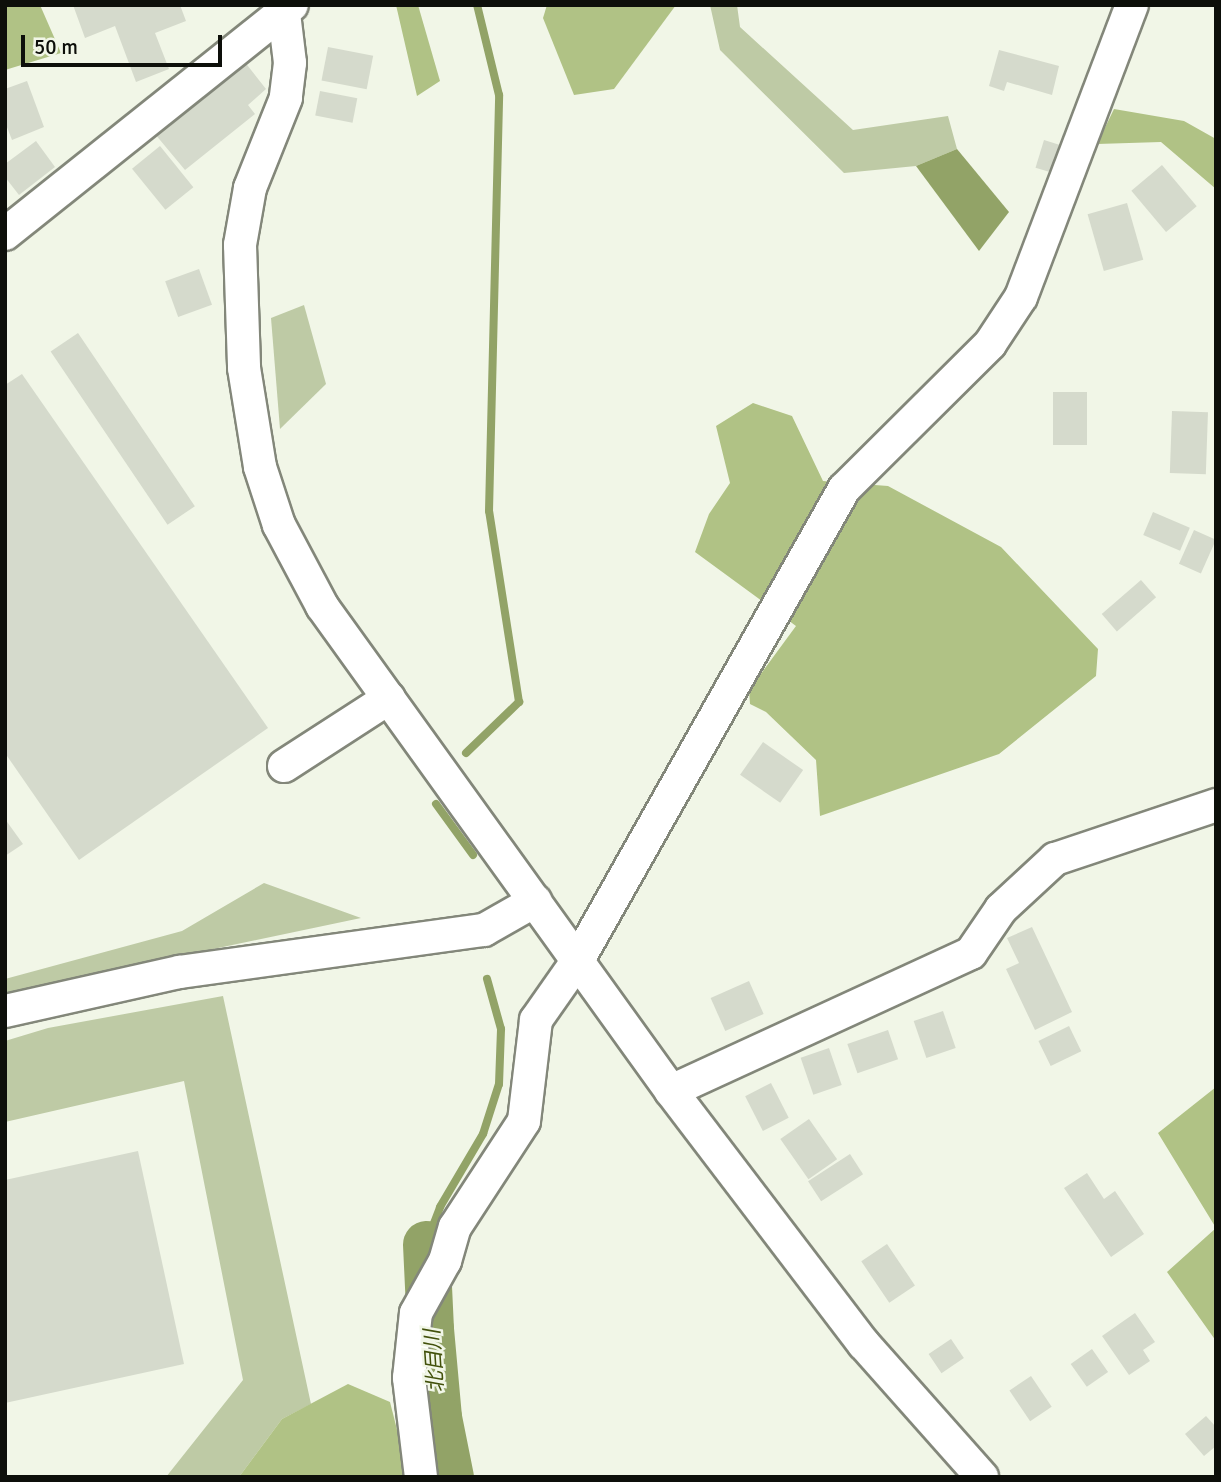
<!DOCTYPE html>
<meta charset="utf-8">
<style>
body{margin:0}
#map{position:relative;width:1221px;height:1482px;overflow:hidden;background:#f1f6e7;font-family:Signika,"Noto Sans JP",sans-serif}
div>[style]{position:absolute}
.green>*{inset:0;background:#becaa5}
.forest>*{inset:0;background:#b0c285}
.water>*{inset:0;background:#92a367}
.stream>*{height:8px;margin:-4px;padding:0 4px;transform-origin:4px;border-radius:4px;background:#92a367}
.river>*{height:47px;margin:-23.5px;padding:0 23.5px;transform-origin:23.5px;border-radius:23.5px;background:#92a367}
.building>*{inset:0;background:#d5dacc;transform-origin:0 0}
.roads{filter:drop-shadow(2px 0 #83877a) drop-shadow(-2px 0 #83877a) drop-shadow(0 2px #83877a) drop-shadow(0 -2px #83877a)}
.minor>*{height:32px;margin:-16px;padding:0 16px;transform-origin:16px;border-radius:16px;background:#fff}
span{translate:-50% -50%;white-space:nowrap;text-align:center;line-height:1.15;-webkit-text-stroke:5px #f1f6e7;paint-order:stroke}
.water-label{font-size:21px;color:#41500a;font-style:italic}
.frame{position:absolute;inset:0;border:7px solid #0d0f0a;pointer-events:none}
.scale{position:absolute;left:21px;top:35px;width:201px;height:32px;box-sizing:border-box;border:4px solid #0d0f0a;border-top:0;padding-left:9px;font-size:21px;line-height:24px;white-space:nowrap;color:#0d0f0a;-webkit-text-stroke:5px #f1f6e7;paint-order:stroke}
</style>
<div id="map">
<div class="green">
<i style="clip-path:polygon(710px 5px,737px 5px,740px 27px,853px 130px,948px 116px,957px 149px,916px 166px,844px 173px,720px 50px)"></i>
<i style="clip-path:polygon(304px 305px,326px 384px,280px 429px,271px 318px)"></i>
<i style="clip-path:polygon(264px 883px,361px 918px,5px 993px,5px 979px,182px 931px)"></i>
<i style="clip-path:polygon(223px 996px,311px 1404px,282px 1419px,239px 1477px,166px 1477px,243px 1380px,184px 1081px,5px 1122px,5px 1041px,48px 1028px)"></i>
</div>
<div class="forest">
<i style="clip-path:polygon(5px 5px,40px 5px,61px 53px,5px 70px)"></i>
<i style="clip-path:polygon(396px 5px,418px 5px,440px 81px,417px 96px)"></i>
<i style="clip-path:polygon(547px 5px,676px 5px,614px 89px,574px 95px,543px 18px)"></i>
<i style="clip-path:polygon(1114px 109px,1184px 121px,1216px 139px,1216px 189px,1161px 142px,1097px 144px)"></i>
<i style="clip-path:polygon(753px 403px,792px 416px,823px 481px,888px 486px,1001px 547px,1098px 649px,1096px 676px,999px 754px,820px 816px,816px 760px,766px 712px,750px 704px,749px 690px,796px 626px,695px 552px,709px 514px,730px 483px,716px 426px)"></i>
<i style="clip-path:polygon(1216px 1087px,1216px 1341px,1167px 1272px,1216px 1228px,1158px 1133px)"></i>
<i style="clip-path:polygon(348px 1384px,390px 1402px,409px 1477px,239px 1477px,282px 1419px)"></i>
</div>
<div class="water">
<i style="clip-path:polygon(957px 149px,1009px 212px,979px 251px,916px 166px)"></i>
</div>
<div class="stream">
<i style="left:466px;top:753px;width:74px;rotate:-43.9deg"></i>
<i style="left:519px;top:702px;width:193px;rotate:-98.9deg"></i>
<i style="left:489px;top:511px;width:416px;rotate:-88.6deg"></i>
<i style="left:499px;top:95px;width:93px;rotate:-103.7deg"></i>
<i style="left:436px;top:804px;width:63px;rotate:54deg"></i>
<i style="left:426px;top:1244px;width:40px;rotate:-69deg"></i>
<i style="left:440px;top:1207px;width:85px;rotate:-59.5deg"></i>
<i style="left:483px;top:1134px;width:52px;rotate:-72.3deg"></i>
<i style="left:499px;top:1084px;width:55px;rotate:-87.9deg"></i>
<i style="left:501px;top:1029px;width:52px;rotate:-105.6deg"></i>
</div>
<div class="river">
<i style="left:426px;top:1244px;width:85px;rotate:87.3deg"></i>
<i style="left:430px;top:1329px;width:88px;rotate:84.8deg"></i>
<i style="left:438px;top:1417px;width:61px;rotate:78.7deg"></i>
</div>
<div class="building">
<i style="clip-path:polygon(73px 5px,180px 5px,186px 21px,155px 33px,169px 69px,136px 82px,115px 26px,85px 38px)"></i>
<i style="left:328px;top:47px;width:46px;height:34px;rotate:11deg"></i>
<i style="clip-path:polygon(999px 50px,1059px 66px,1052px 95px,1007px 82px,1004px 91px,989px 86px)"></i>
<i style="clip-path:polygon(244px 61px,266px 89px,248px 105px,255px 114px,185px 170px,155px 134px)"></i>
<i style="clip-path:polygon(27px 81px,44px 127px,12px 140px,5px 122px,5px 89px)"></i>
<i style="left:320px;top:91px;width:38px;height:25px;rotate:11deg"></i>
<i style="left:1044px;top:140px;width:21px;height:29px;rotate:17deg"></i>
<i style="clip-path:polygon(36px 141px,55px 167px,19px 195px,5px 177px,5px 164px)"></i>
<i style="left:160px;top:146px;width:53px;height:36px;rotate:51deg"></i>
<i style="left:1162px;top:165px;width:54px;height:40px;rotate:50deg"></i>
<i style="left:1127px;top:203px;width:59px;height:41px;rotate:74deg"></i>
<i style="left:199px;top:269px;width:38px;height:36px;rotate:70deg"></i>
<i style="left:78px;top:333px;width:209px;height:33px;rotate:56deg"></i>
<i style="clip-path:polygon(22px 374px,268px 728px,79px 860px,5px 753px,5px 385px)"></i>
<i style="left:1053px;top:392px;width:34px;height:53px"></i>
<i style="left:1172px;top:411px;width:36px;height:62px;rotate:2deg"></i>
<i style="left:1153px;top:512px;width:40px;height:25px;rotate:23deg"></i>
<i style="left:1194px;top:530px;width:24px;height:37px;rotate:24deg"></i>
<i style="left:1141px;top:580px;width:23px;height:52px;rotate:49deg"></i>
<i style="left:763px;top:742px;width:49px;height:40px;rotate:35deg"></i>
<i style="clip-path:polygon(5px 819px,23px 844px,5px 856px)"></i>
<i style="clip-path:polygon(1032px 927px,1072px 1012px,1035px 1030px,1006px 969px,1019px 963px,1007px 938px)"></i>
<i style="left:749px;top:981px;width:36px;height:42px;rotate:66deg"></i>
<i style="left:943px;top:1011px;width:39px;height:31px;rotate:71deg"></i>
<i style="left:1069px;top:1026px;width:28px;height:34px;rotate:64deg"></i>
<i style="left:888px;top:1030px;width:31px;height:43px;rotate:71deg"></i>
<i style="left:829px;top:1048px;width:39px;height:30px;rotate:71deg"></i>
<i style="left:771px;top:1083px;width:39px;height:29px;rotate:63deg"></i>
<i style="left:809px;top:1119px;width:49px;height:35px;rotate:55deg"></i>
<i style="clip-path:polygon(138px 1151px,184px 1364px,5px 1403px,5px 1180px)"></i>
<i style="left:850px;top:1154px;width:24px;height:50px;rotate:57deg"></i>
<i style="clip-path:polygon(1087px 1173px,1104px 1199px,1115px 1191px,1144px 1234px,1111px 1257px,1064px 1188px)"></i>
<i style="left:887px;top:1244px;width:50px;height:31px;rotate:56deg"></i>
<i style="clip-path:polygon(1135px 1313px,1155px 1342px,1143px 1350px,1150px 1361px,1129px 1375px,1102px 1336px)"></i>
<i style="left:951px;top:1339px;width:23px;height:27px;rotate:56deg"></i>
<i style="left:1092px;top:1349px;width:28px;height:26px;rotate:55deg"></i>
<i style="left:1031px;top:1376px;width:37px;height:26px;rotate:56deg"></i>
<i style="clip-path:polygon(1206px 1416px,1216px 1427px,1216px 1446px,1204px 1456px,1185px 1434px)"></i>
</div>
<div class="roads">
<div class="minor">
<i style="left:283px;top:5px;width:58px;rotate:83.1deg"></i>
<i style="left:290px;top:63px;width:35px;rotate:97deg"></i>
<i style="left:286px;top:98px;width:97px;rotate:111.8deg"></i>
<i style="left:250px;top:188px;width:58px;rotate:100deg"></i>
<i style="left:240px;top:245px;width:123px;rotate:88.1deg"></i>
<i style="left:244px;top:368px;width:100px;rotate:80.8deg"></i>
<i style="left:260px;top:467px;width:61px;rotate:71.9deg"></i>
<i style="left:279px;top:525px;width:92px;rotate:62deg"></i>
<i style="left:322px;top:606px;width:598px;rotate:54.26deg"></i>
<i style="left:671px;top:1091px;width:318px;rotate:52.7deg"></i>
<i style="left:864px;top:1344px;width:178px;rotate:48.4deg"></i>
<i style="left:5px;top:234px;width:367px;rotate:-38.6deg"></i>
<i style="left:284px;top:766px;width:125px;rotate:-32.9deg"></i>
<i style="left:5px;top:1011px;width:179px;rotate:-12.6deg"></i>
<i style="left:180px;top:972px;width:307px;rotate:-7.9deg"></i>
<i style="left:484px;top:930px;width:59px;rotate:-29.6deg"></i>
<i style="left:671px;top:1091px;width:330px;rotate:-24.7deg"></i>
<i style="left:971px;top:953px;width:53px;rotate:-55.7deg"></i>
<i style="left:1001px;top:909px;width:74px;rotate:-42.8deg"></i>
<i style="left:1055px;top:859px;width:170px;rotate:-18.5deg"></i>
<i style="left:421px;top:1477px;width:100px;rotate:-96.9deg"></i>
<i style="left:409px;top:1378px;width:65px;rotate:-83.9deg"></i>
<i style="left:416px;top:1313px;width:60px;rotate:-60.9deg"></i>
<i style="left:445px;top:1261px;width:35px;rotate:-74deg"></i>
<i style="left:455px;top:1227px;width:126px;rotate:-56.9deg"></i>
<i style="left:524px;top:1121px;width:102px;rotate:-83.2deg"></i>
<i style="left:536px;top:1020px;width:73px;rotate:-55deg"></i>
<i style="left:578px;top:960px;width:541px;rotate:-60.54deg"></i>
<i style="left:844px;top:489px;width:206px;rotate:-44.8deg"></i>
<i style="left:990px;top:344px;width:56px;rotate:-56.6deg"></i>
<i style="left:1021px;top:297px;width:312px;rotate:-69.2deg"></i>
</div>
</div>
<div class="water-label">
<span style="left:434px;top:1361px;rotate:-94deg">北目川</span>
</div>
<div class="frame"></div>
<div class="scale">50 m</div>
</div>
